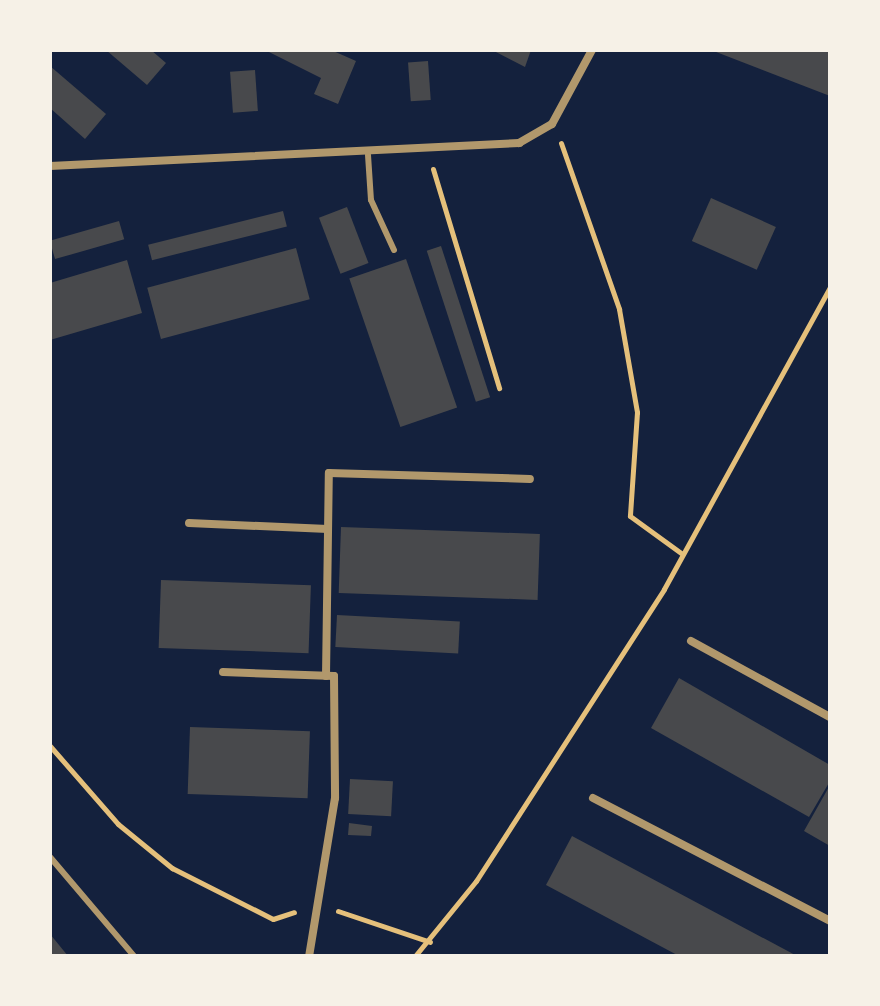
<!DOCTYPE html>
<style>
body{margin:0}
#map{position:relative;width:880px;height:1006px;overflow:hidden;background:#14213d;font-family:"Archivo Narrow",sans-serif}
div>[style]{position:absolute}
.building>*{inset:0;background:#48494c;transform-origin:0 0}
.path>*{height:5px;margin:-2.5px;padding:0 2.5px;transform-origin:2.5px;border-radius:2.5px;background:#e5c07b}
.service>*{height:6px;margin:-3px;padding:0 3px;transform-origin:3px;border-radius:3px;background:#b1986c}
.minor>*{height:8px;margin:-4px;padding:0 4px;transform-origin:4px;border-radius:4px;background:#b1986c}
span{translate:-50% -50%;white-space:nowrap;text-align:center;line-height:1.15;-webkit-text-stroke:8px #f6f1e7;paint-order:stroke}
.frame{position:absolute;inset:0;border:52px solid #f6f1e7;pointer-events:none}
</style>
<div id="map">
<div class="building">
<i style="clip-path:polygon(106px 50px,151px 50px,166px 63px,147px 85px)"></i>
<i style="clip-path:polygon(265px 50px,331px 50px,356px 61px,338px 104px,314px 94px,321px 78px)"></i>
<i style="clip-path:polygon(492px 50px,531px 50px,525px 67px)"></i>
<i style="clip-path:polygon(711px 50px,830px 50px,830px 96px)"></i>
<i style="left:428px;top:61px;width:39px;height:20px;rotate:86deg"></i>
<i style="clip-path:polygon(50px 66px,106px 114px,85px 139px,50px 108px)"></i>
<i style="left:255px;top:70px;width:41px;height:25px;rotate:86deg"></i>
<i style="left:711px;top:198px;width:71px;height:47px;rotate:24deg"></i>
<i style="left:347px;top:207px;width:60px;height:30px;rotate:69deg"></i>
<i style="left:283px;top:211px;width:16px;height:139px;rotate:76deg"></i>
<i style="left:119px;top:221px;width:19px;height:72px;rotate:74deg"></i>
<i style="left:441px;top:246px;width:159px;height:15px;rotate:72deg"></i>
<i style="left:296px;top:248px;width:53px;height:154px;rotate:75deg"></i>
<i style="left:406px;top:259px;width:157px;height:60px;rotate:71deg"></i>
<i style="clip-path:polygon(127px 260px,142px 313px,50px 340px,50px 283px)"></i>
<i style="left:341px;top:527px;width:199px;height:66px;rotate:2deg"></i>
<i style="left:161px;top:580px;width:150px;height:68px;rotate:2deg"></i>
<i style="left:337px;top:615px;width:123px;height:32px;rotate:3deg"></i>
<i style="clip-path:polygon(679px 678px,830px 765px,830px 781px,809px 817px,651px 728px)"></i>
<i style="left:190px;top:727px;width:120px;height:67px;rotate:2deg"></i>
<i style="left:350px;top:779px;width:43px;height:35px;rotate:3deg"></i>
<i style="clip-path:polygon(830px 785px,830px 846px,804px 831px)"></i>
<i style="clip-path:polygon(349px 823px,372px 826px,371px 836px,348px 835px)"></i>
<i style="clip-path:polygon(572px 836px,797px 956px,679px 956px,546px 885px)"></i>
<i style="clip-path:polygon(50px 934px,68px 956px,50px 956px)"></i>
</div>
<div class="path">
<i style="left:561px;top:143px;width:176px;rotate:70.7deg"></i>
<i style="left:619px;top:309px;width:105px;rotate:80.1deg"></i>
<i style="left:637px;top:412px;width:104px;rotate:93.9deg"></i>
<i style="left:630px;top:516px;width:63px;rotate:36deg"></i>
<i style="left:433px;top:169px;width:229px;rotate:73.2deg"></i>
<i style="left:50px;top:746px;width:103px;rotate:48.9deg"></i>
<i style="left:118px;top:824px;width:70px;rotate:39.2deg"></i>
<i style="left:172px;top:868px;width:113px;rotate:26.8deg"></i>
<i style="left:273px;top:919px;width:22px;rotate:-18deg"></i>
<i style="left:338px;top:911px;width:97px;rotate:18.6deg"></i>
<i style="left:415px;top:956px;width:97px;rotate:-50.9deg"></i>
<i style="left:476px;top:881px;width:347px;rotate:-57.2deg"></i>
<i style="left:664px;top:589px;width:345px;rotate:-61.2deg"></i>
</div>
<div class="service">
<i style="left:368px;top:155px;width:45px;rotate:86.2deg"></i>
<i style="left:371px;top:200px;width:55px;rotate:65.3deg"></i>
<i style="left:50px;top:857px;width:130px;rotate:49.7deg"></i>
</div>
<div class="minor">
<i style="left:50px;top:166px;width:470px;rotate:-2.8deg"></i>
<i style="left:519px;top:143px;width:38px;rotate:-30deg"></i>
<i style="left:552px;top:124px;width:84px;rotate:-61.6deg"></i>
<i style="left:189px;top:523px;width:139px;rotate:2.5deg"></i>
<i style="left:691px;top:641px;width:158px;rotate:28.7deg"></i>
<i style="left:223px;top:672px;width:111px;rotate:2.1deg"></i>
<i style="left:334px;top:676px;width:122px;rotate:89.5deg"></i>
<i style="left:335px;top:798px;width:160px;rotate:99.3deg"></i>
<i style="left:326px;top:676px;width:203px;rotate:-89.2deg"></i>
<i style="left:329px;top:473px;width:201px;rotate:1.7deg"></i>
<i style="left:593px;top:798px;width:267px;rotate:27.4deg"></i>
</div>
<div class="frame"></div>
</div>
